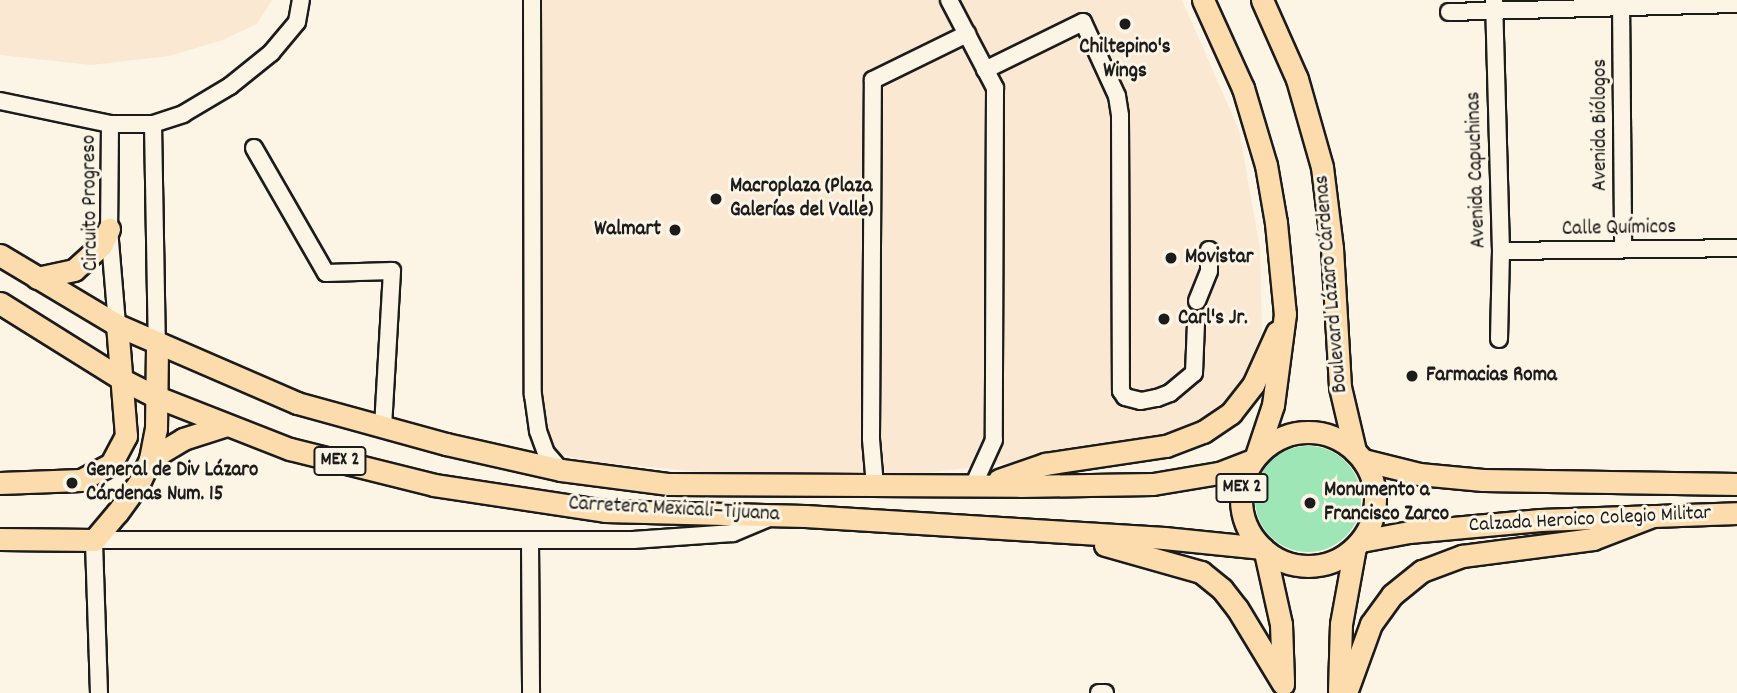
<!DOCTYPE html>
<meta charset="utf-8">
<style>
body{margin:0}
#map{position:relative;width:1737px;height:693px;overflow:hidden;background:#fcf5e5;font-family:Dekko,sans-serif}
div>[style]{position:absolute}
.built>*{inset:0;background:#fae8d2}
.green>*{inset:0;background:#9ee6b5}
.round{border-radius:50%}
.roads{filter:drop-shadow(2px 0 #1c1c1c) drop-shadow(-2px 0 #1c1c1c) drop-shadow(0 2px #1c1c1c) drop-shadow(0 -2px #1c1c1c)}
.minor>*{height:16px;margin:-8px;padding:0 8px;transform-origin:8px;border-radius:8px;background:#fcf5e5}
.major>*{height:21px;margin:-10.5px;padding:0 10.5px;transform-origin:10.5px;border-radius:10.5px;background:#fcdcac}
.major>.ring{margin:-10.5px;padding:0;box-sizing:content-box;background:none;border:21px solid #fcdcac;border-radius:50%}
.dots>*{width:19px;height:19px;translate:-50% -50%;box-sizing:border-box;border:4px solid #fcf5e5;border-radius:50%}
span{translate:-50% -50%;white-space:nowrap;text-align:center;line-height:1.15;-webkit-text-stroke:6px #fcf5e5;paint-order:stroke}
.shield-label span{padding:2px 5px;background:#fcf5e5;border:2px solid;border-radius:5px;-webkit-text-stroke-width:0}
.shield-label{font-size:19px;color:#1c1c1c;font-weight:700}
.poi-label{font-size:21px;color:#1c1c1c;font-weight:700}
.left{translate:0 -50%;text-align:left}
.right{translate:-100% -50%;text-align:right}
.street-label{font-size:21px;color:#1c1c1c}
</style>
<div id="map">
<div class="built">
<i style="clip-path:polygon(0 0,272px 0,257px 24px,220px 41px,169px 56px,91px 65px,0 55px)"></i>
<i style="clip-path:polygon(529px 0,1182px 0,1239px 130px,1260px 248px,1262px 330px,1245px 382px,1213px 417px,1171px 434px,1010px 463px,924px 473px,722px 474px,587px 461px,531px 446px)"></i>
</div>
<div class="green">
<i class="round" style="left:1255px;top:446px;width:106px;height:106px"></i>
</div>
<div class="roads">
<div class="minor">
<i style="left:532px;top:0;width:395px;rotate:89.9deg"></i>
<i style="left:533px;top:395px;width:36px;rotate:82deg"></i>
<i style="left:538px;top:431px;width:23px;rotate:70deg"></i>
<i style="left:546px;top:453px;width:23px;rotate:49deg"></i>
<i style="left:949px;top:0;width:99px;rotate:62.4deg"></i>
<i style="left:995px;top:88px;width:352px;rotate:90.2deg"></i>
<i style="left:994px;top:440px;width:51px;rotate:114.5deg"></i>
<i style="left:1494px;top:0;width:251px;rotate:88.4deg"></i>
<i style="left:1501px;top:251px;width:88px;rotate:91.3deg"></i>
<i style="left:1621px;top:0;width:249px;rotate:89.5deg"></i>
<i style="left:1449px;top:12px;width:288px;rotate:-1.6deg"></i>
<i style="left:985px;top:70px;width:109px;rotate:-26.1deg"></i>
<i style="left:1083px;top:22px;width:81px;rotate:65.3deg"></i>
<i style="left:1117px;top:96px;width:20px;rotate:81deg"></i>
<i style="left:1120px;top:116px;width:275px;rotate:89.8deg"></i>
<i style="left:1121px;top:391px;width:7px;rotate:56deg"></i>
<i style="left:1125px;top:397px;width:16px;rotate:14deg"></i>
<i style="left:1141px;top:401px;width:16px;rotate:-11deg"></i>
<i style="left:1157px;top:398px;width:14px;rotate:-21deg"></i>
<i style="left:1170px;top:393px;width:31px;rotate:-40deg"></i>
<i style="left:1194px;top:373px;width:50px;rotate:-87.7deg"></i>
<i style="left:0;top:101px;width:112px;rotate:11.8deg"></i>
<i style="left:110px;top:124px;width:43px"></i>
<i style="left:153px;top:124px;width:32px;rotate:-18deg"></i>
<i style="left:183px;top:114px;width:55px;rotate:-30.8deg"></i>
<i style="left:230px;top:86px;width:53px;rotate:-38.8deg"></i>
<i style="left:271px;top:53px;width:40px;rotate:-50deg"></i>
<i style="left:297px;top:22px;width:22px;rotate:-80deg"></i>
<i style="left:110px;top:124px;width:105px;rotate:90.5deg"></i>
<i style="left:109px;top:229px;width:96px;rotate:85.2deg"></i>
<i style="left:153px;top:124px;width:221px;rotate:89deg"></i>
<i style="left:254px;top:148px;width:144px;rotate:60.1deg"></i>
<i style="left:326px;top:273px;width:66px;rotate:-1.7deg"></i>
<i style="left:392px;top:271px;width:156px;rotate:93.3deg"></i>
<i style="left:1501px;top:251px;width:236px;rotate:-0.7deg"></i>
<i style="left:1197px;top:301px;width:32px;rotate:-68deg"></i>
<i style="left:1209px;top:271px;width:21px;rotate:-90deg"></i>
<i style="left:875px;top:486px;width:47px;rotate:-94.9deg"></i>
<i style="left:871px;top:439px;width:359px;rotate:-89.7deg"></i>
<i style="left:873px;top:80px;width:105px;rotate:-26.1deg"></i>
<i style="left:530px;top:542px;width:151px;rotate:89.6deg"></i>
<i style="left:99px;top:693px;width:153px;rotate:-91.9deg"></i>
<i style="left:94px;top:540px;width:539px"></i>
<i style="left:633px;top:540px;width:100px;rotate:-4deg"></i>
<i style="left:733px;top:533px;width:41px;rotate:-22.8deg"></i>
<i style="left:1099px;top:693px;width:6px"></i>
</div>
<div class="major">
<i style="left:1203px;top:0;width:97px;rotate:65.6deg"></i>
<i style="left:1243px;top:88px;width:80px;rotate:73.4deg"></i>
<i style="left:1266px;top:165px;width:59px;rotate:80.2deg"></i>
<i style="left:1276px;top:223px;width:91px;rotate:84.4deg"></i>
<i style="left:1285px;top:314px;width:92px;rotate:97.5deg"></i>
<i style="left:1273px;top:405px;width:51px;rotate:108.4deg"></i>
<i style="left:1262px;top:0;width:86px;rotate:66.1deg"></i>
<i style="left:1297px;top:79px;width:91px;rotate:74.1deg"></i>
<i style="left:1322px;top:167px;width:82px;rotate:83deg"></i>
<i style="left:1332px;top:248px;width:139px;rotate:86.7deg"></i>
<i style="left:1340px;top:387px;width:66px;rotate:76.8deg"></i>
<i style="left:0;top:255px;width:136px;rotate:30.9deg"></i>
<i style="left:117px;top:325px;width:196px;rotate:23.4deg"></i>
<i style="left:297px;top:403px;width:155px;rotate:15.4deg"></i>
<i style="left:446px;top:444px;width:118px;rotate:12.7deg"></i>
<i style="left:561px;top:470px;width:109px;rotate:7.4deg"></i>
<i style="left:669px;top:484px;width:351px;rotate:0.3deg"></i>
<i style="left:1020px;top:486px;width:133px;rotate:-0.9deg"></i>
<i style="left:1153px;top:484px;width:67px;rotate:-9.5deg"></i>
<i style="left:1219px;top:473px;width:34px;rotate:-21deg"></i>
<i style="left:37px;top:278px;width:38px;rotate:-12deg"></i>
<i style="left:74px;top:270px;width:36px;rotate:-42deg"></i>
<i style="left:101px;top:246px;width:19px;rotate:-65deg"></i>
<i style="left:0;top:303px;width:145px;rotate:32deg"></i>
<i style="left:123px;top:380px;width:38px;rotate:27deg"></i>
<i style="left:157px;top:397px;width:143px;rotate:21.4deg"></i>
<i style="left:290px;top:449px;width:148px;rotate:14deg"></i>
<i style="left:434px;top:485px;width:173px;rotate:8.6deg"></i>
<i style="left:605px;top:511px;width:200px;rotate:1.4deg"></i>
<i style="left:805px;top:516px;width:360px;rotate:3.5deg"></i>
<i style="left:1164px;top:538px;width:99px;rotate:5.8deg"></i>
<i class="ring" style="left:1241px;top:432px;width:113px;height:113px"></i>
<i style="left:150px;top:459px;width:39px;rotate:-31deg"></i>
<i style="left:183px;top:439px;width:46px;rotate:-17.7deg"></i>
<i style="left:1363px;top:460px;width:58px;rotate:14deg"></i>
<i style="left:1419px;top:474px;width:64px;rotate:5.4deg"></i>
<i style="left:1483px;top:480px;width:254px;rotate:0.9deg"></i>
<i style="left:999px;top:480px;width:49px;rotate:-19.2deg"></i>
<i style="left:1045px;top:464px;width:122px;rotate:-8.5deg"></i>
<i style="left:1166px;top:446px;width:40px;rotate:-21deg"></i>
<i style="left:1203px;top:432px;width:34px;rotate:-34deg"></i>
<i style="left:1231px;top:413px;width:36px;rotate:-52deg"></i>
<i style="left:1253px;top:385px;width:58px;rotate:-65.6deg"></i>
<i style="left:0;top:483px;width:81px;rotate:-2.1deg"></i>
<i style="left:81px;top:480px;width:34px;rotate:-28deg"></i>
<i style="left:111px;top:464px;width:32px;rotate:-62deg"></i>
<i style="left:126px;top:436px;width:111px;rotate:-94.6deg"></i>
<i style="left:0;top:539px;width:94px;rotate:0.6deg"></i>
<i style="left:94px;top:540px;width:35px;rotate:-50deg"></i>
<i style="left:117px;top:513px;width:37px;rotate:-54deg"></i>
<i style="left:139px;top:483px;width:26px;rotate:-65deg"></i>
<i style="left:150px;top:459px;width:31px;rotate:-79deg"></i>
<i style="left:156px;top:429px;width:84px;rotate:-89.3deg"></i>
<i style="left:1361px;top:541px;width:49px;rotate:-10.6deg"></i>
<i style="left:1409px;top:532px;width:132px;rotate:-5.2deg"></i>
<i style="left:1540px;top:520px;width:197px;rotate:-2deg"></i>
<i style="left:1105px;top:545px;width:100px;rotate:15.7deg"></i>
<i style="left:1201px;top:572px;width:27px;rotate:39deg"></i>
<i style="left:1222px;top:589px;width:24px;rotate:52deg"></i>
<i style="left:1237px;top:608px;width:89px;rotate:58.8deg"></i>
<i style="left:1265px;top:552px;width:74px;rotate:77.5deg"></i>
<i style="left:1281px;top:624px;width:57px;rotate:88deg"></i>
<i style="left:1339px;top:691px;width:67px;rotate:-88.3deg"></i>
<i style="left:1341px;top:624px;width:78px;rotate:-79.7deg"></i>
<i style="left:1346px;top:693px;width:73px;rotate:-70.1deg"></i>
<i style="left:1371px;top:624px;width:36px;rotate:-54deg"></i>
<i style="left:1392px;top:595px;width:38px;rotate:-39deg"></i>
<i style="left:1422px;top:571px;width:43px;rotate:-20.6deg"></i>
<i style="left:1462px;top:556px;width:132px;rotate:-7.4deg"></i>
<i style="left:1593px;top:539px;width:64px;rotate:-21deg"></i>
</div>
</div>
<div class="dots">
<i style="left:1125px;top:24px;background:#1c1c1c"></i>
<i style="left:716px;top:199px;background:#1c1c1c"></i>
<i style="left:675px;top:230px;background:#1c1c1c"></i>
<i style="left:1171px;top:258px;background:#1c1c1c"></i>
<i style="left:1164px;top:319px;background:#1c1c1c"></i>
<i style="left:1412px;top:376px;background:#1c1c1c"></i>
<i style="left:72px;top:483px;background:#1c1c1c"></i>
<i style="left:1310px;top:503px;background:#1c1c1c"></i>
</div>
<div class="shield-label">
<span style="left:340px;top:461px">MEX 2</span>
<span style="left:1242px;top:488px">MEX 2</span>
</div>
<div class="poi-label">
<span style="left:1125px;top:60px">Chiltepino's<br>Wings</span>
<span class="left" style="left:730px;top:199px">Macroplaza (Plaza<br>Galerías del Valle)</span>
<span class="right" style="left:661px;top:230px">Walmart</span>
<span class="left" style="left:1185px;top:258px">Movistar</span>
<span class="left" style="left:1178px;top:319px">Carl's Jr.</span>
<span class="left" style="left:1426px;top:376px">Farmacias Roma</span>
<span class="left" style="left:86px;top:483px">General de Div Lázaro<br>Cárdenas Num. 15</span>
<span class="left" style="left:1324px;top:503px">Monumento a<br>Francisco Zarco</span>
</div>
<div class="street-label">
<span style="left:1601px;top:125px;rotate:-90deg">Avenida Biólogos</span>
<span style="left:1477px;top:170px;rotate:-92deg">Avenida Capuchinas</span>
<span style="left:91px;top:203px;rotate:-91deg">Circuito Progreso</span>
<span style="left:1619px;top:229px;rotate:-1deg">Calle Químicos</span>
<span style="left:1332px;top:284px;rotate:-95deg">Boulevard Lázaro Cárdenas</span>
<span style="left:674px;top:510px;rotate:3deg">Carretera Mexicali–Tijuana</span>
<span style="left:1590px;top:520px;rotate:-3deg">Calzada Heroico Colegio Militar</span>
</div>
</div>
